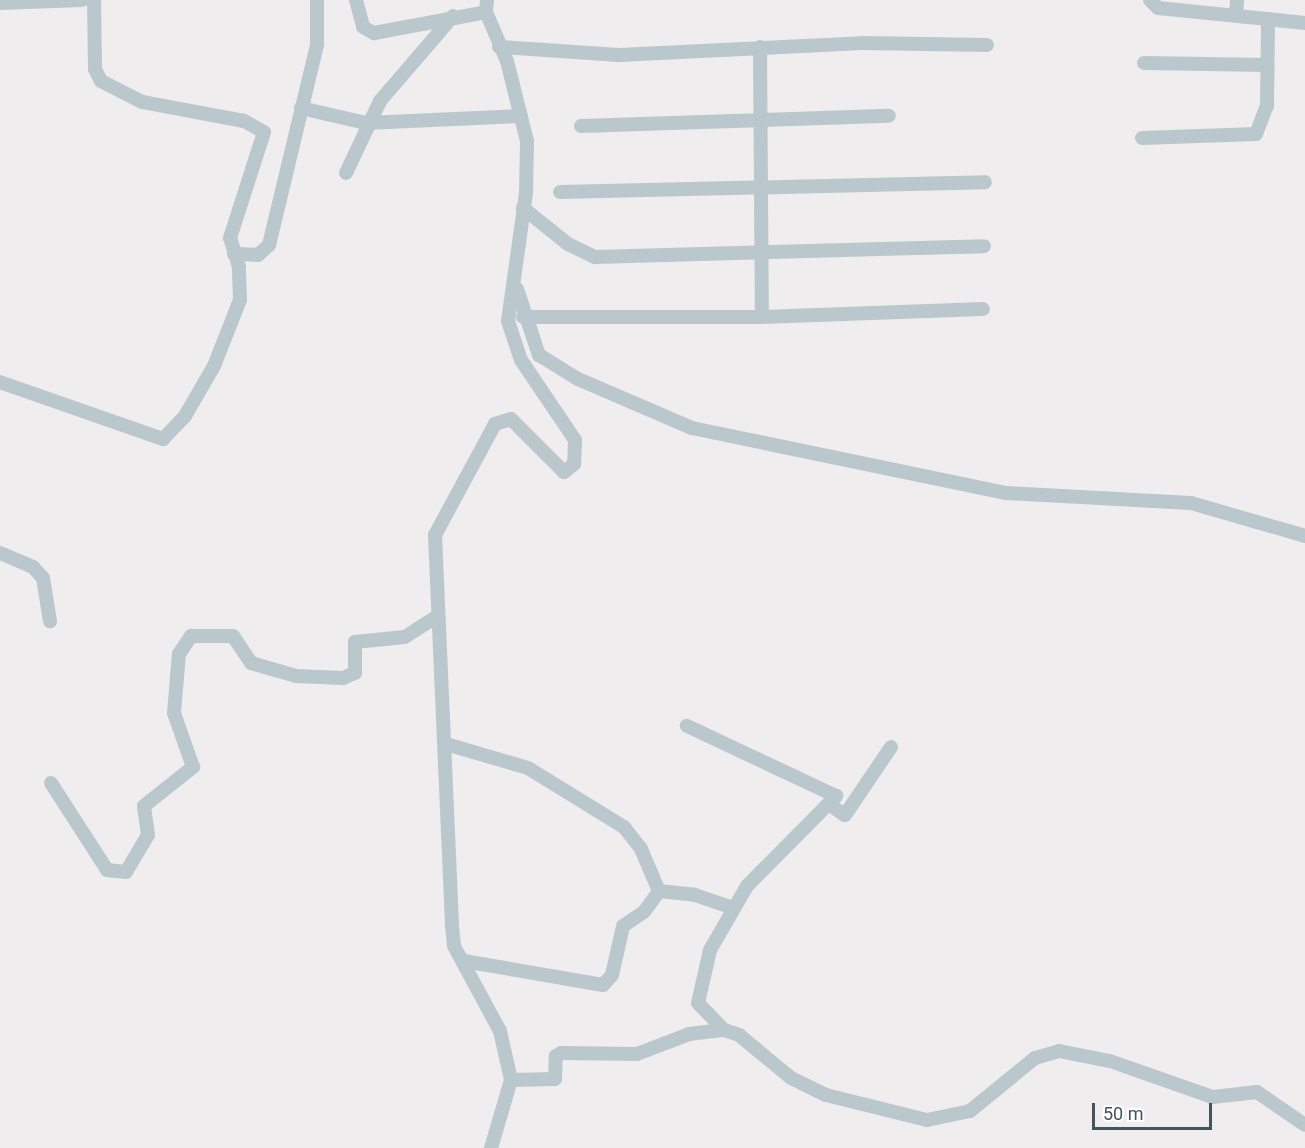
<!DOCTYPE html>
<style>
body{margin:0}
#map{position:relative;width:1305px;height:1148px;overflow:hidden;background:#f0edee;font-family:Roboto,sans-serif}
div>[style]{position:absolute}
.minor>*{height:14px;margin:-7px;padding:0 7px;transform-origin:7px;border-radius:7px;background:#bac8ce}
span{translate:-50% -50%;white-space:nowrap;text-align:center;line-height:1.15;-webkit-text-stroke:4.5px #fff;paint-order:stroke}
.scale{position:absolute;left:1092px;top:1103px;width:120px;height:27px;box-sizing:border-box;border:3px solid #44545c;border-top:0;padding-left:8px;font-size:18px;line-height:21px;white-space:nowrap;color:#44545c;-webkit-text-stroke:4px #fff;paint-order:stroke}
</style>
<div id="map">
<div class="minor">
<i style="left:356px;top:0;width:28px;rotate:75deg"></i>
<i style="left:363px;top:27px;width:13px;rotate:29deg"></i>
<i style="left:374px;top:33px;width:114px;rotate:-10.6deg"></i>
<i style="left:487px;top:0;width:12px;rotate:95deg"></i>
<i style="left:486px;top:12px;width:53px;rotate:66.8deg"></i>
<i style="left:507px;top:61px;width:82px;rotate:76deg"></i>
<i style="left:527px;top:141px;width:52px;rotate:91.1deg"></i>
<i style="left:526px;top:193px;width:129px;rotate:98deg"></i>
<i style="left:508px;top:321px;width:41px;rotate:71.6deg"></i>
<i style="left:521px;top:360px;width:97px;rotate:56deg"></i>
<i style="left:575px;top:440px;width:24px;rotate:92deg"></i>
<i style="left:574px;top:464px;width:13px;rotate:141deg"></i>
<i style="left:564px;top:472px;width:75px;rotate:-135deg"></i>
<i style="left:511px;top:419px;width:17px;rotate:163deg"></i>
<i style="left:495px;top:424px;width:126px;rotate:118.4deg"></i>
<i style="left:435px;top:535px;width:391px;rotate:87.5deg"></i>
<i style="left:452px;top:926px;width:20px;rotate:84deg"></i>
<i style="left:454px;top:946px;width:97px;rotate:61.6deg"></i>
<i style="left:500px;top:1031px;width:50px;rotate:77.3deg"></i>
<i style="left:511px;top:1080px;width:44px;rotate:-1.3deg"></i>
<i style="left:555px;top:1079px;width:23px;rotate:-88deg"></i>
<i style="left:556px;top:1056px;width:6px;rotate:-31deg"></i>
<i style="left:561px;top:1053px;width:76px;rotate:0.8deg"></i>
<i style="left:637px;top:1054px;width:56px;rotate:-21deg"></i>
<i style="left:689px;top:1034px;width:35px;rotate:-7deg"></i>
<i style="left:724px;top:1030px;width:37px;rotate:-134deg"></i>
<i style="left:698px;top:1003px;width:54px;rotate:-77.2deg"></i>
<i style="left:710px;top:950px;width:74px;rotate:-60deg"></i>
<i style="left:747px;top:886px;width:127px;rotate:-45.3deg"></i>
<i style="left:836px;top:796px;width:165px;rotate:-154.8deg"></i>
<i style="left:1150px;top:0;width:11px;rotate:45deg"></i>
<i style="left:1158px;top:8px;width:148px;rotate:5.8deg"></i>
<i style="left:0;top:3px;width:82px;rotate:-2.1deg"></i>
<i style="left:1236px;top:16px;width:16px;rotate:-86deg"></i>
<i style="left:499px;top:47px;width:120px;rotate:3.8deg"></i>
<i style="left:619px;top:55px;width:243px;rotate:-2.8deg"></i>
<i style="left:862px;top:43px;width:125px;rotate:0.9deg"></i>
<i style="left:760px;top:47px;width:270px;rotate:89.6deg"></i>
<i style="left:1144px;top:63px;width:123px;rotate:0.9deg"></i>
<i style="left:301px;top:108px;width:67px;rotate:13deg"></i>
<i style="left:366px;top:123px;width:155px;rotate:-2.6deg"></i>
<i style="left:581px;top:126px;width:308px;rotate:-1.9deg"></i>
<i style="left:1142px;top:138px;width:114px;rotate:-2deg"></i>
<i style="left:1256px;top:134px;width:30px;rotate:-69deg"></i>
<i style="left:1267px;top:106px;width:87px;rotate:-89.3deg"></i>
<i style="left:346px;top:173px;width:80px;rotate:-64.7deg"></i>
<i style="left:380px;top:101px;width:112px;rotate:-49.3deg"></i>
<i style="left:560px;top:192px;width:425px;rotate:-1.3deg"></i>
<i style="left:523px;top:208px;width:58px;rotate:38.7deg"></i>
<i style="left:568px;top:244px;width:30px;rotate:26deg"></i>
<i style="left:595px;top:257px;width:389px;rotate:-1.6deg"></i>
<i style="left:234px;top:254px;width:24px;rotate:2deg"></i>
<i style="left:258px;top:255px;width:15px;rotate:-42deg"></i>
<i style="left:269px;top:245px;width:206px;rotate:-76.5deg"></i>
<i style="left:317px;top:45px;width:45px;rotate:-90deg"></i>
<i style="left:517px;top:289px;width:70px;rotate:71.6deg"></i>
<i style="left:539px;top:355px;width:46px;rotate:31.6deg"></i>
<i style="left:578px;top:379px;width:124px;rotate:23.3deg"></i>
<i style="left:692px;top:428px;width:321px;rotate:11.7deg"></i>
<i style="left:1006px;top:493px;width:185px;rotate:3.1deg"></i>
<i style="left:1191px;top:503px;width:119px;rotate:16.1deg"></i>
<i style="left:523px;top:317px;width:239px"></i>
<i style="left:762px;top:317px;width:221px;rotate:-2.1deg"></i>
<i style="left:0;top:382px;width:173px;rotate:19.3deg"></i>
<i style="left:163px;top:439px;width:32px;rotate:-46deg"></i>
<i style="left:185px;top:416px;width:58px;rotate:-59.9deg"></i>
<i style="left:214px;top:366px;width:71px;rotate:-68.5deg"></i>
<i style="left:240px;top:300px;width:33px;rotate:-92deg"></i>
<i style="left:239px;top:267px;width:30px;rotate:-107deg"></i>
<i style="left:230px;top:238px;width:111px;rotate:-72.2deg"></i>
<i style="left:264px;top:132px;width:23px;rotate:-151deg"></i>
<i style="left:244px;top:121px;width:104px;rotate:-169.4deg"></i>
<i style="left:142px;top:102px;width:46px;rotate:-152.9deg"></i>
<i style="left:101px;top:81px;width:13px;rotate:-117deg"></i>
<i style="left:95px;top:69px;width:69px;rotate:-90.8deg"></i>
<i style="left:0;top:553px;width:36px;rotate:23deg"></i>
<i style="left:33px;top:567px;width:15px;rotate:48deg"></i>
<i style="left:43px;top:578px;width:44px;rotate:80.8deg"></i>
<i style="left:446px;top:744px;width:85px;rotate:16.3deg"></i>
<i style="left:528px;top:768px;width:113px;rotate:31.6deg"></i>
<i style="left:624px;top:827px;width:28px;rotate:52deg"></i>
<i style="left:641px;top:849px;width:46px;rotate:66.8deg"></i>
<i style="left:51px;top:783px;width:103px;rotate:57.2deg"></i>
<i style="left:107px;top:870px;width:19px;rotate:6deg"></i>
<i style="left:126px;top:872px;width:43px;rotate:-59.3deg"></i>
<i style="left:148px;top:835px;width:29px;rotate:-98deg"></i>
<i style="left:144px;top:806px;width:63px;rotate:-38.5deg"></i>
<i style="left:193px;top:767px;width:57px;rotate:-109.4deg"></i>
<i style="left:174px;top:713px;width:59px;rotate:-85.2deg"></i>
<i style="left:179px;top:654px;width:22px;rotate:-56deg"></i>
<i style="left:191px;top:636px;width:42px"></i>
<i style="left:233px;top:636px;width:32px;rotate:56deg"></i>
<i style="left:251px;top:663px;width:47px;rotate:16.1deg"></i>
<i style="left:296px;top:676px;width:47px;rotate:2.4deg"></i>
<i style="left:343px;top:678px;width:13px;rotate:-23deg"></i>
<i style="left:355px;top:673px;width:31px;rotate:-90deg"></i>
<i style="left:355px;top:642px;width:50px;rotate:-5.7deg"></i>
<i style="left:405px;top:637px;width:38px;rotate:-33deg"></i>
<i style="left:829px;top:804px;width:19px;rotate:35deg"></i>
<i style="left:845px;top:815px;width:82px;rotate:-55.9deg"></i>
<i style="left:464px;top:961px;width:141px;rotate:9.8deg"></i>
<i style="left:603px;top:985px;width:13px;rotate:-48deg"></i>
<i style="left:612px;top:975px;width:50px;rotate:-77.3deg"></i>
<i style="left:623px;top:926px;width:25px;rotate:-34deg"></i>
<i style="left:644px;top:912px;width:26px;rotate:-54deg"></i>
<i style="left:659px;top:891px;width:36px;rotate:6deg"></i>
<i style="left:695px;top:895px;width:40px;rotate:18.9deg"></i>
<i style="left:724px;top:1030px;width:16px;rotate:18deg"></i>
<i style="left:739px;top:1035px;width:67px;rotate:39.6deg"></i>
<i style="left:791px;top:1078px;width:39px;rotate:26deg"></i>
<i style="left:826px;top:1095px;width:104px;rotate:13.9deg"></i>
<i style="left:927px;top:1120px;width:44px;rotate:-11.8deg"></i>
<i style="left:970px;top:1111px;width:84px;rotate:-39.2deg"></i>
<i style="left:1035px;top:1058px;width:25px;rotate:-16deg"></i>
<i style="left:1059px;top:1051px;width:52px;rotate:11.1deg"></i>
<i style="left:1110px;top:1061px;width:109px;rotate:19.3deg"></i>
<i style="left:1213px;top:1097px;width:44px;rotate:-6.5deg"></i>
<i style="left:1257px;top:1092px;width:58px;rotate:34.5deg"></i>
<i style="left:491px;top:1148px;width:71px;rotate:-73.6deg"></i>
</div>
<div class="scale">50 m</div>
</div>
